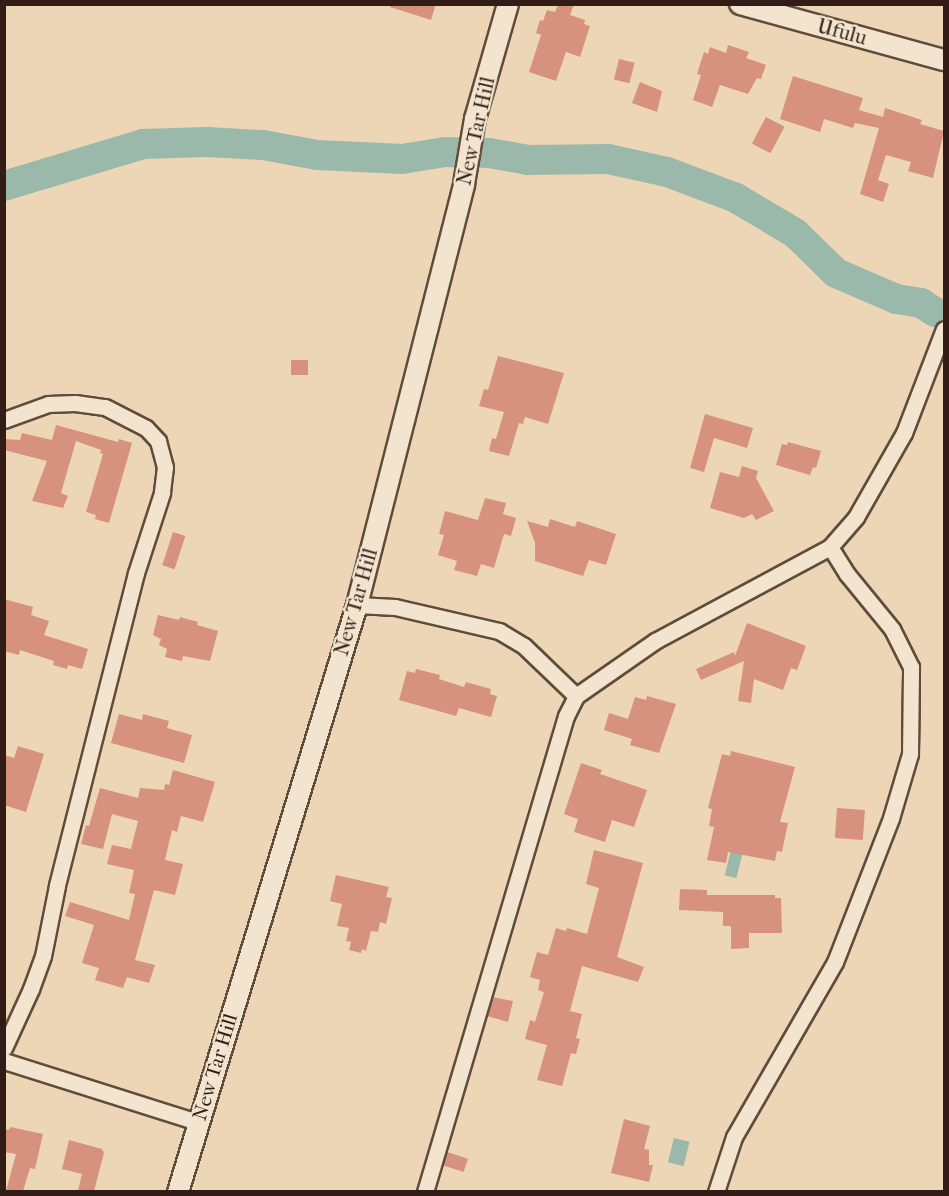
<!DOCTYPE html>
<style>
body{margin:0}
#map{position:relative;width:949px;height:1196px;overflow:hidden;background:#edd6b5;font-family:"IM FELL French Canon",serif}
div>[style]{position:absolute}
.water>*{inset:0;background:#9ab9aa;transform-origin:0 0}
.river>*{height:30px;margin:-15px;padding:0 15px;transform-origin:15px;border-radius:15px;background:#9ab9aa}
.building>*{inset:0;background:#d6927f;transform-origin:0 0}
.roads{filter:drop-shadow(2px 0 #604b3d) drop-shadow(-2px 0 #604b3d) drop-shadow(0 2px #604b3d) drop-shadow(0 -2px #604b3d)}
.minor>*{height:15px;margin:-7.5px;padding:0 7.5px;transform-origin:7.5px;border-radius:7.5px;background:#f3e4cf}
.tertiary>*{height:20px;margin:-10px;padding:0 10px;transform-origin:10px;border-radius:10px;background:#f3e4cf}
span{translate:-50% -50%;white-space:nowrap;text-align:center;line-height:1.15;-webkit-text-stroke:4.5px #f3e4cf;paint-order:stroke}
.street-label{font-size:20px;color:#311d15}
.frame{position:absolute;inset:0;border:6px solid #311d15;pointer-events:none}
</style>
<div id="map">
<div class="water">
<i style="left:731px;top:850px;width:12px;height:26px;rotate:14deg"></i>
<i style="left:674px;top:1138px;width:16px;height:25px;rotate:14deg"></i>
</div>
<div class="river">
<i style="left:4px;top:186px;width:145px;rotate:-16.8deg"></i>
<i style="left:143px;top:144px;width:64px;rotate:-1.8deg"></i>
<i style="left:207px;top:142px;width:56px;rotate:3.1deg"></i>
<i style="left:263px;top:145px;width:55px;rotate:10.5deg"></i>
<i style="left:317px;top:155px;width:85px;rotate:2.7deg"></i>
<i style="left:402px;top:159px;width:44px;rotate:-9.2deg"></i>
<i style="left:445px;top:152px;width:44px;rotate:1.3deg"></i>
<i style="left:489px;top:153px;width:39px;rotate:10deg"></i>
<i style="left:527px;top:160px;width:81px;rotate:-0.7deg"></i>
<i style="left:608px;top:159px;width:60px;rotate:12.4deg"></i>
<i style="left:667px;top:172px;width:74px;rotate:20.6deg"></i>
<i style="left:736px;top:198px;width:69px;rotate:30.7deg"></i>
<i style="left:795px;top:233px;width:57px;rotate:44.3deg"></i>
<i style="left:836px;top:273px;width:65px;rotate:23.4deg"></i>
<i style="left:896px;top:299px;width:25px;rotate:9deg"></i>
<i style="left:921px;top:303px;width:17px;rotate:33deg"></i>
</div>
<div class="building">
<i style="clip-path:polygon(390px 4px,436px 4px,431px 20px,390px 7px)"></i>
<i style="clip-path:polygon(558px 4px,574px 4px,570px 15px,585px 20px,584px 24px,590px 26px,580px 57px,566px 52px,556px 81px,529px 72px,541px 35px,536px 33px,540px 20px,543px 21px,547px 10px,555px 12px)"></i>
<i style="clip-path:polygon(728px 45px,749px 52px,746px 58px,766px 65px,761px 79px,757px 78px,748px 94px,720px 85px,712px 107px,693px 100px,701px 75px,697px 74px,704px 52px,708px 54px,710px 47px,726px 53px)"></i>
<i style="left:619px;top:59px;width:16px;height:21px;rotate:14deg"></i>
<i style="clip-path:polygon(793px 76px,863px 98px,859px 110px,883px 117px,885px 108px,922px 120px,920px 124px,944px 131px,933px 178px,908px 171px,911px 162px,886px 155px,878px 180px,889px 184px,883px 202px,860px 194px,879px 128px,855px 123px,853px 128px,824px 119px,820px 132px,780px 119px)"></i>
<i style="clip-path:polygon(640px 82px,662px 91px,657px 112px,632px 103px)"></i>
<i style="left:766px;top:117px;width:21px;height:30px;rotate:28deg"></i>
<i style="clip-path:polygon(498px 356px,564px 373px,548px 424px,525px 417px,523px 424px,519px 423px,509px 456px,489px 451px,492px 438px,496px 439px,504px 412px,479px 406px,484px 389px,488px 390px)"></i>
<i style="left:291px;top:360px;width:17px;height:15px"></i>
<i style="clip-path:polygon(705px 414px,753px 428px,747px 448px,714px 438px,704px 472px,690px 468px)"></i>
<i style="clip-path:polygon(56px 425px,118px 442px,119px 439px,132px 443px,109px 523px,95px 519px,96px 515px,86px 512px,103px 454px,100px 453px,101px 450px,76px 441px,61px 493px,68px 496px,63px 508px,32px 501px,47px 461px,4px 450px,4px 439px,20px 440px,22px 433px,52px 440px)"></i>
<i style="clip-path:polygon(788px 442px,821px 451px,816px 468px,813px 467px,810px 475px,776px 465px,782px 444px,787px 445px)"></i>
<i style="clip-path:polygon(742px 466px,758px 471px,756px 478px,774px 511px,756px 520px,752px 514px,744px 518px,710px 508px,720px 472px,739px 477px)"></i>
<i style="clip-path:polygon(485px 498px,506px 503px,503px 514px,516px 518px,511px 536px,504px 534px,494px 568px,481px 564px,477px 576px,454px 570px,457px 561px,438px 555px,444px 535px,439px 534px,445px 511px,478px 520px)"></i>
<i style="clip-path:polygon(550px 519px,575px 527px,577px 521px,616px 534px,606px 565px,589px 560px,583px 576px,535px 561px,535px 543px,527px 521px,548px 527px)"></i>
<i style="left:173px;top:532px;width:13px;height:35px;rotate:18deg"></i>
<i style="clip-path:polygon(4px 599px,33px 607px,31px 615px,49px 621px,44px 635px,88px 649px,82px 669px,68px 665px,67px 669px,53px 665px,54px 661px,20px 650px,19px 655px,4px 651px)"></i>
<i style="clip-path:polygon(158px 615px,179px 620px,180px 617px,198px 622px,197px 625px,218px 631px,210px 661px,183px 656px,182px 661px,165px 657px,167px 649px,159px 645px,161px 639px,153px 635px)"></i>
<i style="clip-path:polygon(747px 623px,806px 646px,797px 670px,791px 668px,783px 690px,754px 679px,751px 703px,738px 701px,744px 661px,701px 680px,696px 669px,734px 652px,735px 656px)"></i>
<i style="clip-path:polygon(416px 669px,440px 675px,439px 679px,464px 687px,466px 682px,491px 689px,490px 694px,497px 696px,491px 717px,459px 708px,456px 716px,399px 700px,407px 671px,415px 673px)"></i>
<i style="clip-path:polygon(647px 696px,676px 704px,659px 753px,630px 745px,632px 739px,604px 730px,609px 713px,628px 719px,635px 697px,646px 700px)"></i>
<i style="clip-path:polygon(119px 714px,142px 720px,143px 714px,169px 721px,167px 728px,192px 735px,184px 763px,111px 743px)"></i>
<i style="clip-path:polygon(18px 746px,44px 754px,26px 812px,4px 805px,4px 755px,14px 758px)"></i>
<i style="clip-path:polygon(731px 751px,795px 767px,780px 822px,788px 823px,782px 852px,777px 851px,775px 861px,728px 852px,726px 863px,707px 860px,714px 827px,709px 826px,712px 809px,708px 808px,722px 754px,730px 756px)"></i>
<i style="clip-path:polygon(581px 763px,602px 770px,600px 774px,647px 790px,634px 827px,612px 820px,605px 842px,574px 832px,578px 819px,564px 814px)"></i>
<i style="clip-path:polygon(173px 770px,215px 782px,203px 822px,181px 816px,177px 832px,172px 830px,165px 860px,183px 864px,175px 895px,154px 890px,135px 960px,155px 965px,149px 983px,127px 977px,123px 988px,95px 980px,99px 968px,82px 963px,94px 925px,65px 916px,70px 902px,129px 920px,135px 894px,129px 893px,134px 870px,107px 864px,112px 845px,131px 849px,138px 821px,112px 814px,103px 849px,81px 844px,86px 825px,89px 826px,100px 788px,138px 798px,140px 788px,164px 790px,165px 784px,169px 785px)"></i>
<i style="left:837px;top:808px;width:28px;height:30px;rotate:4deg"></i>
<i style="clip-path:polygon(594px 850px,643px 863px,617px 957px,644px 967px,638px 982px,582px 966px,570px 1011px,582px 1014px,576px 1038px,580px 1039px,576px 1054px,571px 1053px,562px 1086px,537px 1080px,547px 1045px,525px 1039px,530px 1020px,535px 1022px,544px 992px,538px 990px,540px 980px,530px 977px,537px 952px,548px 955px,556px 928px,566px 931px,567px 928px,587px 934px,599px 888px,586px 884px)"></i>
<i style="clip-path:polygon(336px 875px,389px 887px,386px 897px,392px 898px,386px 924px,380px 922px,378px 932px,371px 931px,366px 951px,362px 949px,361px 953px,349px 950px,351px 942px,346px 941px,349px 928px,337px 926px,342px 904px,330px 901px)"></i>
<i style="clip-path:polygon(680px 889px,707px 890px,707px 895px,775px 895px,775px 898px,781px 898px,782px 933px,749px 933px,749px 948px,731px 949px,731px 926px,723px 926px,723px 912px,679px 910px)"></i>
<i style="clip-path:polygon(493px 997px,513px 1001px,508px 1022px,487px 1016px)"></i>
<i style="clip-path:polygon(624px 1119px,650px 1126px,644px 1149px,649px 1150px,649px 1165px,653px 1165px,649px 1182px,611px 1173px)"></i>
<i style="clip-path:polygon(10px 1127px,43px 1134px,35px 1169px,30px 1168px,23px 1191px,6px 1191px,16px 1154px,4px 1152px,4px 1129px,9px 1130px)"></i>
<i style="clip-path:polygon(69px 1140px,102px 1149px,104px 1153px,94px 1191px,78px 1191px,82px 1174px,62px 1169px)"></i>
<i style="left:447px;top:1152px;width:22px;height:14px;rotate:18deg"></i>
</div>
<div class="roads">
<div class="minor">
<i style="left:4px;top:420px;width:47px;rotate:-20deg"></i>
<i style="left:48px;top:404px;width:27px;rotate:-2deg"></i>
<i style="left:75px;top:403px;width:30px;rotate:8deg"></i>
<i style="left:105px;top:407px;width:46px;rotate:27.1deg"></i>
<i style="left:146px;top:428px;width:18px;rotate:47deg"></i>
<i style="left:158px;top:441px;width:27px;rotate:75deg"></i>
<i style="left:165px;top:467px;width:26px;rotate:97deg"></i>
<i style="left:162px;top:493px;width:84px;rotate:108deg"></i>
<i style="left:136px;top:573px;width:323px;rotate:104.2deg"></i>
<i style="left:57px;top:886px;width:71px;rotate:101.3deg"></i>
<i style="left:43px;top:956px;width:35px;rotate:110deg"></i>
<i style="left:31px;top:989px;width:65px;rotate:114.6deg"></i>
<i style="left:357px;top:605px;width:38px;rotate:3deg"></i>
<i style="left:395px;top:607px;width:107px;rotate:13deg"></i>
<i style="left:499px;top:631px;width:29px;rotate:31deg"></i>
<i style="left:524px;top:646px;width:72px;rotate:43.9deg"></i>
<i style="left:4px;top:1061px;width:203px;rotate:17.5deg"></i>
<i style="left:425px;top:1192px;width:496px;rotate:-73.5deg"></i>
<i style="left:566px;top:716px;width:22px;rotate:-63deg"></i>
<i style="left:576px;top:696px;width:96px;rotate:-34.8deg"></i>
<i style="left:655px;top:641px;width:199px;rotate:-28.2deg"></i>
<i style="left:830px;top:547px;width:40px;rotate:-49deg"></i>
<i style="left:856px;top:517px;width:97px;rotate:-60.3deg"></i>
<i style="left:904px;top:433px;width:111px;rotate:-69deg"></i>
<i style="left:716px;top:1192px;width:58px;rotate:-71.9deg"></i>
<i style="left:734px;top:1137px;width:202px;rotate:-60deg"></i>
<i style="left:835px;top:962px;width:155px;rotate:-68.7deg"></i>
<i style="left:891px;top:818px;width:67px;rotate:-73.5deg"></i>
<i style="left:910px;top:754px;width:87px;rotate:-89.3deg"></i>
<i style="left:911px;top:667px;width:42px;rotate:-116.6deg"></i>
<i style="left:892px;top:629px;width:71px;rotate:-129.3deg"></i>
<i style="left:847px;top:574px;width:32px;rotate:-122deg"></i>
</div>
<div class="tertiary">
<i style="left:740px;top:4px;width:212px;rotate:15.4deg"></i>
<i style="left:178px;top:1192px;width:614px;rotate:-73.04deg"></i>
<i style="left:357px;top:605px;width:434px;rotate:-75.7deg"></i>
<i style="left:464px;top:184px;width:66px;rotate:-80.4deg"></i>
<i style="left:475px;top:119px;width:120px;rotate:-74deg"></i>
</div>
</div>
<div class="street-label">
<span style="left:842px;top:32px;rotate:15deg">Ufulu</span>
<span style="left:476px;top:131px;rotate:-77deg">New Tar Hill</span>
<span style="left:356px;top:602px;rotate:-74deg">New Tar Hill</span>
<span style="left:215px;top:1067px;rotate:-73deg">New Tar Hill</span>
</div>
<div class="frame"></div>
</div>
